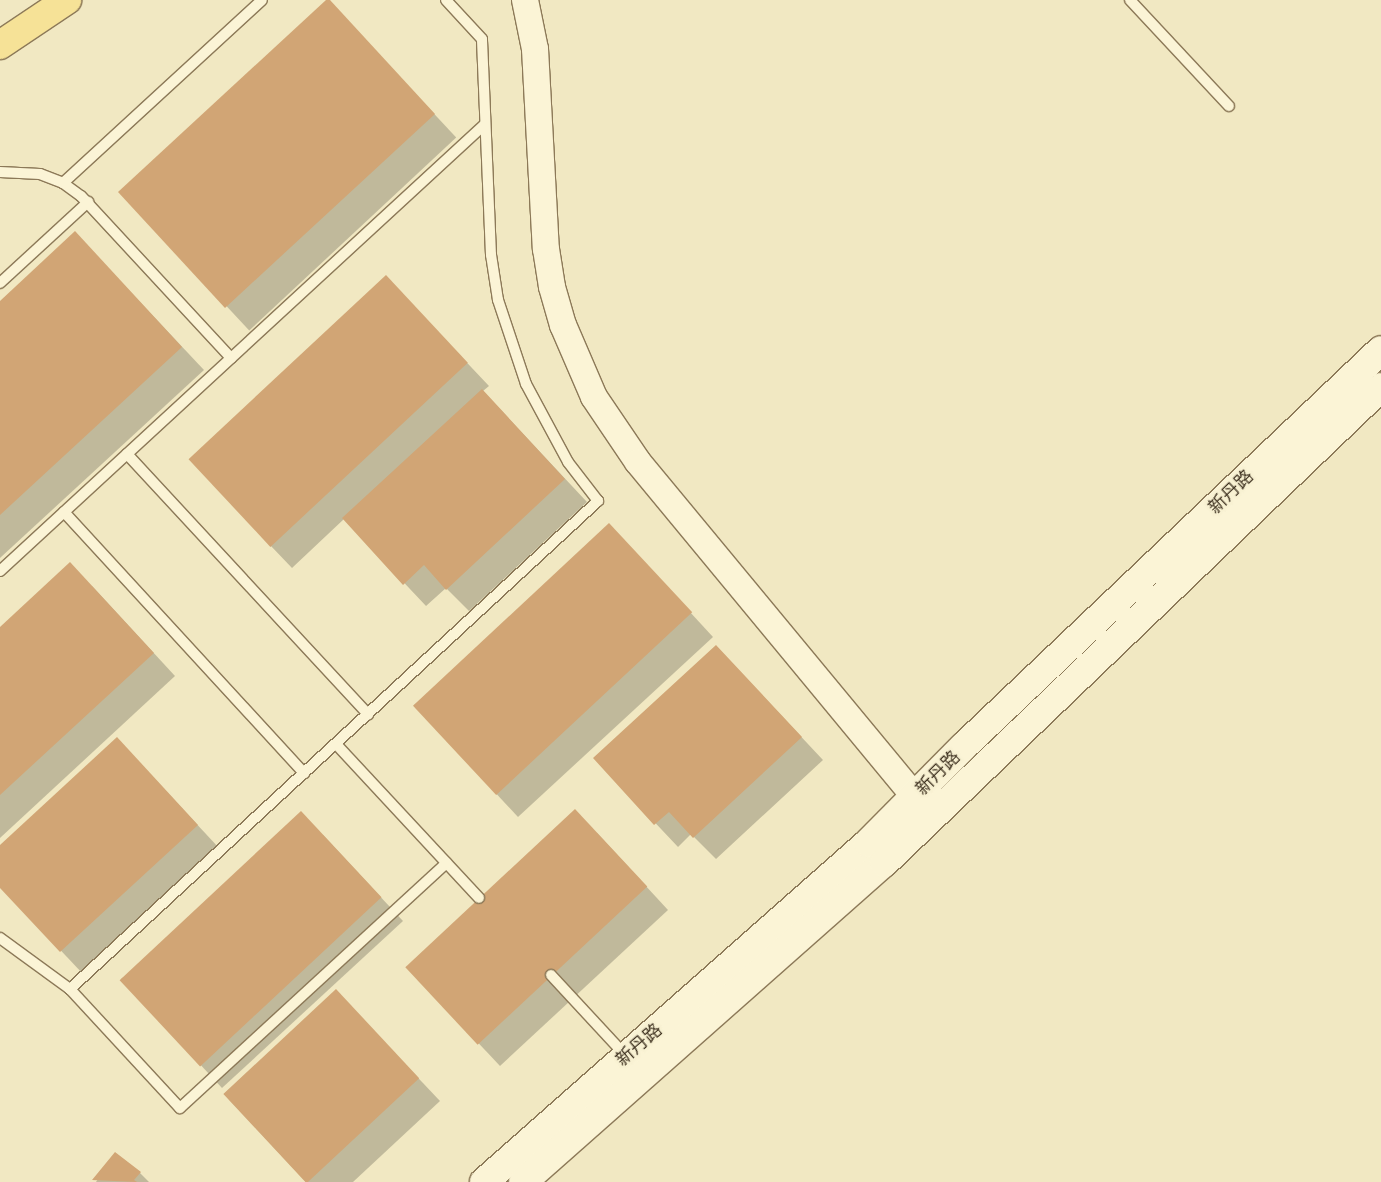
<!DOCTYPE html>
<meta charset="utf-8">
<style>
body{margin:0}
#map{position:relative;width:1381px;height:1182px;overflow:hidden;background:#f1e8c2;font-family:"Times New Roman","Noto Sans SC",serif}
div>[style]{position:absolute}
.shadow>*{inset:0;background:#0003;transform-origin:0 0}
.building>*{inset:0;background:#d1a575;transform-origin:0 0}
.roads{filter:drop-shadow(1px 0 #8c7958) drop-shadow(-1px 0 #8c7958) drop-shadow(0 1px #8c7958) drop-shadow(0 -1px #8c7958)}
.service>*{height:10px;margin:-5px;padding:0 5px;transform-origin:5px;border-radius:5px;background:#fbf4d6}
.tertiary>*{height:26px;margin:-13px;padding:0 13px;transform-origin:13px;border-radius:13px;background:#fbf4d6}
.secondary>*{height:28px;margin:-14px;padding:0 14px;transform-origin:14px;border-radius:14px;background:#fbf4d6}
.primary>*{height:28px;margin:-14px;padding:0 14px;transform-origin:14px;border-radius:14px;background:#f6e297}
span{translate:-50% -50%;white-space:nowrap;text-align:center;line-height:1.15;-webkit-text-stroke:5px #f8f1d2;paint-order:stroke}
.street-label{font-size:18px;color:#3b2e1d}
</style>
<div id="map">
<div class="shadow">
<i style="left:328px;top:0;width:188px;height:283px;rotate:47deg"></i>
<i style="clip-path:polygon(75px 233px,204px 370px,0 558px,0 302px)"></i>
<i style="clip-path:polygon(386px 277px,489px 386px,483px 391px,587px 502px,469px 611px,446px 588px,426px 606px,344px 519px,292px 568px,270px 545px)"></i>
<i style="clip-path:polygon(631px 548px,713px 637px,518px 817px,414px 705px)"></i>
<i style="clip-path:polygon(92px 586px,175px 676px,0 838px,0 628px)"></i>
<i style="clip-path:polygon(716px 646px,823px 760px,716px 859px,691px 834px,678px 847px,595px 759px)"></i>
<i style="clip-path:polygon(139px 762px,219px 848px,83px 974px,0 886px,0 847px)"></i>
<i style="clip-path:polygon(597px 833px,668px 910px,500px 1066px,407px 967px)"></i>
<i style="clip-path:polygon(323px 835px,403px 921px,222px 1088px,121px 979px)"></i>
<i style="clip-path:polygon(336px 991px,440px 1101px,353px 1182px,306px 1182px,224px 1094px)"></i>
<i style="clip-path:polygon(115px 1153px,140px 1173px,149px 1182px,96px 1182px)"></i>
</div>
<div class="building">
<i style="clip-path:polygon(326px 0,330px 0,435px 114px,225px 308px,118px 192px)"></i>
<i style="clip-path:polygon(75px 231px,182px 347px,0 515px,0 301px)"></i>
<i style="left:386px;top:275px;width:120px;height:270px;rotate:47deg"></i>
<i style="clip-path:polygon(482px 389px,565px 479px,446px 590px,424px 565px,403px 585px,342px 518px)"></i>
<i style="left:609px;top:523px;width:122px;height:268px;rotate:47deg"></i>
<i style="clip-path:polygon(70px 562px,154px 653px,0 795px,0 627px)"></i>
<i style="clip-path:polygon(716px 645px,802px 737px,693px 838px,669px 812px,654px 825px,593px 758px)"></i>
<i style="clip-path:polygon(117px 737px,198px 825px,60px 952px,0 888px,0 845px)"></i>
<i style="left:575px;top:809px;width:106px;height:232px;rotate:47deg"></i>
<i style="left:301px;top:811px;width:118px;height:248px;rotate:47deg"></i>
<i style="left:336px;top:989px;width:122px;height:154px;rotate:47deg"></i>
<i style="clip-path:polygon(115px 1152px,141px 1172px,134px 1180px,137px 1182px,92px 1180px)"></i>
</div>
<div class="roads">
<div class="service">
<i style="left:1130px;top:0;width:145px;rotate:47deg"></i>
<i style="left:0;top:172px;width:40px;rotate:2.9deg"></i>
<i style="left:40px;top:174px;width:25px;rotate:21deg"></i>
<i style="left:63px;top:183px;width:22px;rotate:36deg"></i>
<i style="left:81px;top:196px;width:221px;rotate:47.2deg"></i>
<i style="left:63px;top:183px;width:270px;rotate:-42.6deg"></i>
<i style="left:0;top:283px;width:120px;rotate:-42.6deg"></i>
<i style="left:127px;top:454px;width:355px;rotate:47.2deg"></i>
<i style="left:64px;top:512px;width:355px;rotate:47.4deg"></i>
<i style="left:0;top:571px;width:658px;rotate:-42.66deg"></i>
<i style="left:336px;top:744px;width:210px;rotate:47.1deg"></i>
<i style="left:0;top:938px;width:87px;rotate:36.1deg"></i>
<i style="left:70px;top:989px;width:719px;rotate:-42.75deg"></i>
<i style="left:598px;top:501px;width:49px;rotate:-127.6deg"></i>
<i style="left:568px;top:462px;width:89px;rotate:-118.3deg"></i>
<i style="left:526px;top:384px;width:89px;rotate:-108.4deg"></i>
<i style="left:498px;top:300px;width:46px;rotate:-98.8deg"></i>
<i style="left:491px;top:255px;width:216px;rotate:-92.4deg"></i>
<i style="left:482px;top:39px;width:53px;rotate:-132.7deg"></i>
<i style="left:551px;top:975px;width:109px;rotate:47.2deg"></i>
<i style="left:70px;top:989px;width:162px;rotate:47.3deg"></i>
<i style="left:180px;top:1108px;width:362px;rotate:-42.6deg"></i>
</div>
<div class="tertiary">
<i style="left:525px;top:0;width:50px;rotate:78.5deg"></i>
<i style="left:535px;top:49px;width:200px;rotate:86.9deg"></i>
<i style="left:546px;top:249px;width:38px;rotate:81deg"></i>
<i style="left:552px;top:287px;width:40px;rotate:74deg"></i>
<i style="left:563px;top:325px;width:78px;rotate:66.7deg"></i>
<i style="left:594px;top:397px;width:78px;rotate:55.9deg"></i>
<i style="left:638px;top:462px;width:455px;rotate:50.4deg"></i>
</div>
<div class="secondary">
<i style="left:484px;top:1182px;width:512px;rotate:-41.44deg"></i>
<i style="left:868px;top:843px;width:135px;rotate:-45.3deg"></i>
<i style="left:963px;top:747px;width:576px;rotate:-43.52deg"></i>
<i style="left:523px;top:1182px;width:482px;rotate:-41.5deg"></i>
<i style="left:884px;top:863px;width:688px;rotate:-43.76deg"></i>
</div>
<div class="primary">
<i style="left:0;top:45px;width:81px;rotate:-33.9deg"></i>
</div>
</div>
<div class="street-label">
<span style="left:1231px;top:492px;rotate:-44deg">新丹路</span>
<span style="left:938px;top:773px;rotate:-45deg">新丹路</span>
<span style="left:639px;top:1045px;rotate:-41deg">新丹路</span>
</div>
</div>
